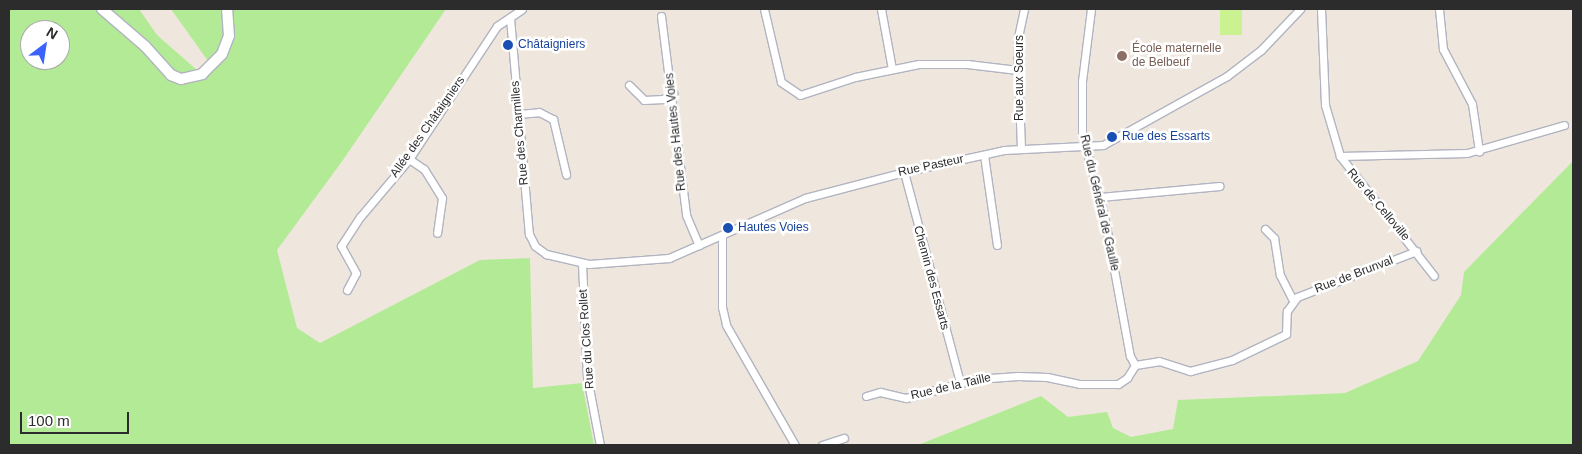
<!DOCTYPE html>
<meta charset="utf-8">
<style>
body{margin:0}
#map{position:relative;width:1582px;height:454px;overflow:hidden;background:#efe7dd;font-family:Arial,sans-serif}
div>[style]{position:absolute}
.green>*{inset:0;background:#b3ea95}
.pitch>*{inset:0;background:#caf290;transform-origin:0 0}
.roads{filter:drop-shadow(1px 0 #b1b4c1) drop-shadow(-1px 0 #b1b4c1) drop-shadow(0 1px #b1b4c1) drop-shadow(0 -1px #b1b4c1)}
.street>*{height:7px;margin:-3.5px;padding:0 3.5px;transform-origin:3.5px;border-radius:3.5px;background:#fff}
.secondary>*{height:10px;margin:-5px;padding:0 5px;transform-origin:5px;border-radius:5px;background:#fff}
.dots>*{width:14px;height:14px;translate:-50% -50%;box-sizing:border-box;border:2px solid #fff;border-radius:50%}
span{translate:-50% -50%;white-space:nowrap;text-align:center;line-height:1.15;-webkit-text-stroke:5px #fff;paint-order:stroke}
.transit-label{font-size:12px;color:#164399}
.left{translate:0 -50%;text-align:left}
.education-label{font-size:12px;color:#785e54}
.street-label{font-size:12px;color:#2c2c2c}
.frame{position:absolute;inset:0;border:10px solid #2c2c2c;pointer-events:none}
.north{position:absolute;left:20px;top:20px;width:50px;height:50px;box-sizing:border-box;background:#fff;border:1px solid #ababab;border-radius:50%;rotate:31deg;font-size:14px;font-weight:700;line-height:20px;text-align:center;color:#2c2c2c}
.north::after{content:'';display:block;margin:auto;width:18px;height:22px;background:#3a62ff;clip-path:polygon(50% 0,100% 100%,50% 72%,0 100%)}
.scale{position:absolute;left:20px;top:412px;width:109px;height:22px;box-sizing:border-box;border:2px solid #2c2c2c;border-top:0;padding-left:6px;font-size:15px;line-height:18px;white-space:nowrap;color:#2c2c2c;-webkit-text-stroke:4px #fff;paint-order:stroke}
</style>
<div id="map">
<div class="green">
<i style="clip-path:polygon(evenodd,9px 9px,139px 9px,157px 35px,197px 70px,208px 61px,171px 9px,446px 9px,343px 160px,277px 250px,297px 328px,320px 343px,480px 260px,530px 258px,533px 388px,582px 383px,594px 445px,9px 445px,9px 9px,30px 30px,60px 30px,60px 60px,30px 60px,30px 30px)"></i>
<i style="clip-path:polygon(1573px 161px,1573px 445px,918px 445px,1041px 396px,1068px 417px,1107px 412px,1113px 428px,1131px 437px,1173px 429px,1178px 400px,1345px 393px,1418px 361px,1461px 295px,1464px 272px)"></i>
</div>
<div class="pitch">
<i style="left:1220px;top:9px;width:22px;height:26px"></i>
</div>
<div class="roads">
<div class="street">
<i style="left:764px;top:9px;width:75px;rotate:76.9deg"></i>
<i style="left:781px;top:82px;width:23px;rotate:34deg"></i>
<i style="left:800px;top:95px;width:58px;rotate:-18.1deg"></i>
<i style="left:855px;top:77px;width:65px;rotate:-11.5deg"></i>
<i style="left:919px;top:64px;width:48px"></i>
<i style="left:967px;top:64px;width:51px;rotate:6.7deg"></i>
<i style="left:881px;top:9px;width:61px;rotate:79.6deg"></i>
<i style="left:1091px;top:9px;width:73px;rotate:97.1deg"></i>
<i style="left:1082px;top:81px;width:53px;rotate:90deg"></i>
<i style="left:1082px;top:134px;width:84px;rotate:74.8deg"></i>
<i style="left:1104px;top:215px;width:143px;rotate:79.6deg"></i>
<i style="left:1130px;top:356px;width:10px;rotate:61deg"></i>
<i style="left:1321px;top:9px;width:96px;rotate:87.6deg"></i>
<i style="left:1325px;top:105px;width:53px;rotate:73.6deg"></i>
<i style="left:1340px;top:156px;width:152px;rotate:51.9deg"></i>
<i style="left:1439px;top:9px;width:40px;rotate:84.3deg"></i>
<i style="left:1443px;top:49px;width:62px;rotate:62.2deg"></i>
<i style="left:1472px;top:104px;width:48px;rotate:81.5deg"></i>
<i style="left:661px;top:16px;width:201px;rotate:82.8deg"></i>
<i style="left:686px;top:215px;width:33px;rotate:67deg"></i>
<i style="left:510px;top:18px;width:217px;rotate:85deg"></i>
<i style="left:529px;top:234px;width:13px;rotate:63deg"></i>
<i style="left:535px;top:246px;width:14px;rotate:36deg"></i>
<i style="left:546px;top:254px;width:44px;rotate:13.1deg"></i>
<i style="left:589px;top:264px;width:80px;rotate:-4.3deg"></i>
<i style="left:669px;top:258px;width:149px;rotate:-23.8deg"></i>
<i style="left:805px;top:198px;width:102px;rotate:-14.7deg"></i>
<i style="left:904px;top:172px;width:102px;rotate:-12.4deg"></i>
<i style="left:1004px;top:150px;width:99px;rotate:-2.9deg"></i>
<i style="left:1103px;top:145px;width:142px;rotate:-29.1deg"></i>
<i style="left:1227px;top:76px;width:43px;rotate:-37.4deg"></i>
<i style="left:1261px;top:50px;width:57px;rotate:-46.4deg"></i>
<i style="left:629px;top:85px;width:21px;rotate:45deg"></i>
<i style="left:644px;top:100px;width:19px;rotate:-3deg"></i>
<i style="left:663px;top:99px;width:12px;rotate:-31deg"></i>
<i style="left:518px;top:114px;width:21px;rotate:-5deg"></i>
<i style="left:539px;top:112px;width:16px;rotate:27deg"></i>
<i style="left:553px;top:119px;width:57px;rotate:76.7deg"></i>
<i style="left:1021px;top:148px;width:106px;rotate:-92.2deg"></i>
<i style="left:1017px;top:42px;width:34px;rotate:-78deg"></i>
<i style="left:984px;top:155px;width:91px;rotate:81.8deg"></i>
<i style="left:1340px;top:156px;width:127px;rotate:-1.4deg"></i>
<i style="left:1467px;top:153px;width:101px;rotate:-16.1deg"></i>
<i style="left:409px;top:159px;width:18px;rotate:34deg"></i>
<i style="left:424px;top:169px;width:34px;rotate:58deg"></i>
<i style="left:442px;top:198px;width:35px;rotate:98deg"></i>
<i style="left:904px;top:172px;width:218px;rotate:75.1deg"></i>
<i style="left:1100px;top:197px;width:120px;rotate:-5.3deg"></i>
<i style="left:1265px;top:229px;width:13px;rotate:45deg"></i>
<i style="left:1274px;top:238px;width:37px;rotate:81deg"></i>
<i style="left:1280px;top:275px;width:28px;rotate:63deg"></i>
<i style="left:722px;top:236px;width:71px;rotate:90deg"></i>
<i style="left:722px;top:307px;width:18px;rotate:77deg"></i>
<i style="left:726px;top:325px;width:138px;rotate:60.1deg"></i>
<i style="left:582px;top:263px;width:114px;rotate:87.5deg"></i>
<i style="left:587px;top:377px;width:69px;rotate:79.2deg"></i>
<i style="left:347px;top:290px;width:19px;rotate:-62deg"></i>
<i style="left:356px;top:273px;width:31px;rotate:-119deg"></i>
<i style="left:341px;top:246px;width:35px;rotate:-57deg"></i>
<i style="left:360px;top:217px;width:76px;rotate:-49.8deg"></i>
<i style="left:409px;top:159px;width:159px;rotate:-56.5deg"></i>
<i style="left:497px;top:26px;width:30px;rotate:-34deg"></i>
<i style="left:1135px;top:365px;width:24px;rotate:-9deg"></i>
<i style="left:1159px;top:361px;width:33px;rotate:18deg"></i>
<i style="left:1190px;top:371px;width:43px;rotate:-14.7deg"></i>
<i style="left:1232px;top:360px;width:60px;rotate:-25.7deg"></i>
<i style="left:1286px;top:334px;width:23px;rotate:-88deg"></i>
<i style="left:1287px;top:311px;width:17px;rotate:-54deg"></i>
<i style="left:1297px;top:297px;width:128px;rotate:-21.1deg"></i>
<i style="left:866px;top:396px;width:15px;rotate:-16deg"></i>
<i style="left:880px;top:392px;width:27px;rotate:13deg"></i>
<i style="left:906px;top:398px;width:73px;rotate:-15.2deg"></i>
<i style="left:976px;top:379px;width:42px;rotate:-4.1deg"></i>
<i style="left:1018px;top:376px;width:29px;rotate:2deg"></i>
<i style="left:1047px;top:377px;width:34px;rotate:12deg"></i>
<i style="left:1080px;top:384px;width:38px"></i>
<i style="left:1118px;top:384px;width:11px;rotate:-34deg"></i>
<i style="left:1127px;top:378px;width:15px;rotate:-58deg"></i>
<i style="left:822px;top:445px;width:23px;rotate:-18deg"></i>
</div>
<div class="secondary">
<i style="left:102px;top:9px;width:57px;rotate:40.7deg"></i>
<i style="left:145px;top:46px;width:39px;rotate:48deg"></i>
<i style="left:171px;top:75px;width:11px;rotate:22deg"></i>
<i style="left:181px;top:79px;width:22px;rotate:-13deg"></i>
<i style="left:202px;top:74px;width:28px;rotate:-45deg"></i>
<i style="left:222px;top:54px;width:19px;rotate:-69deg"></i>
<i style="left:229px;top:36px;width:27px;rotate:-94deg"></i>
</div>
</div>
<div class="dots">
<i style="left:508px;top:45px;background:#1a4fb4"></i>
<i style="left:1122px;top:56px;background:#8d6e63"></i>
<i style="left:1112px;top:137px;background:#1a4fb4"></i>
<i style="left:728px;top:228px;background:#1a4fb4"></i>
</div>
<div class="transit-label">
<span class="left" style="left:518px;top:45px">Châtaigniers</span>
<span class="left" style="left:1122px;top:137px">Rue des Essarts</span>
<span class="left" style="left:738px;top:228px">Hautes Voies</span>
</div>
<div class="education-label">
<span class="left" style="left:1132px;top:56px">École maternelle<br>de Belbeuf</span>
</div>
<div class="street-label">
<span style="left:1020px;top:78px;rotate:-90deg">Rue aux Soeurs</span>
<span style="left:428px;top:127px;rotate:-55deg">Allée des Châtaigniers</span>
<span style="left:676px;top:132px;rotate:-96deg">Rue des Hautes Voies</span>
<span style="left:520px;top:133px;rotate:-95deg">Rue des Charmilles</span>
<span style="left:931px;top:166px;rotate:-12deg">Rue Pasteur</span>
<span style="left:1099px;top:203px;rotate:77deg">Rue du Général de Gaulle</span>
<span style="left:1378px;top:205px;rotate:50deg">Rue de Celloville</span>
<span style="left:1354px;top:275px;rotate:-21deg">Rue de Brunval</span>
<span style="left:931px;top:278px;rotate:75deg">Chemin des Essarts</span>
<span style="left:587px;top:339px;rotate:-94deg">Rue du Clos Rollet</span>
<span style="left:951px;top:387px;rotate:-13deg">Rue de la Taille</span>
</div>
<div class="frame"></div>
<div class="north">N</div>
<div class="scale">100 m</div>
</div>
